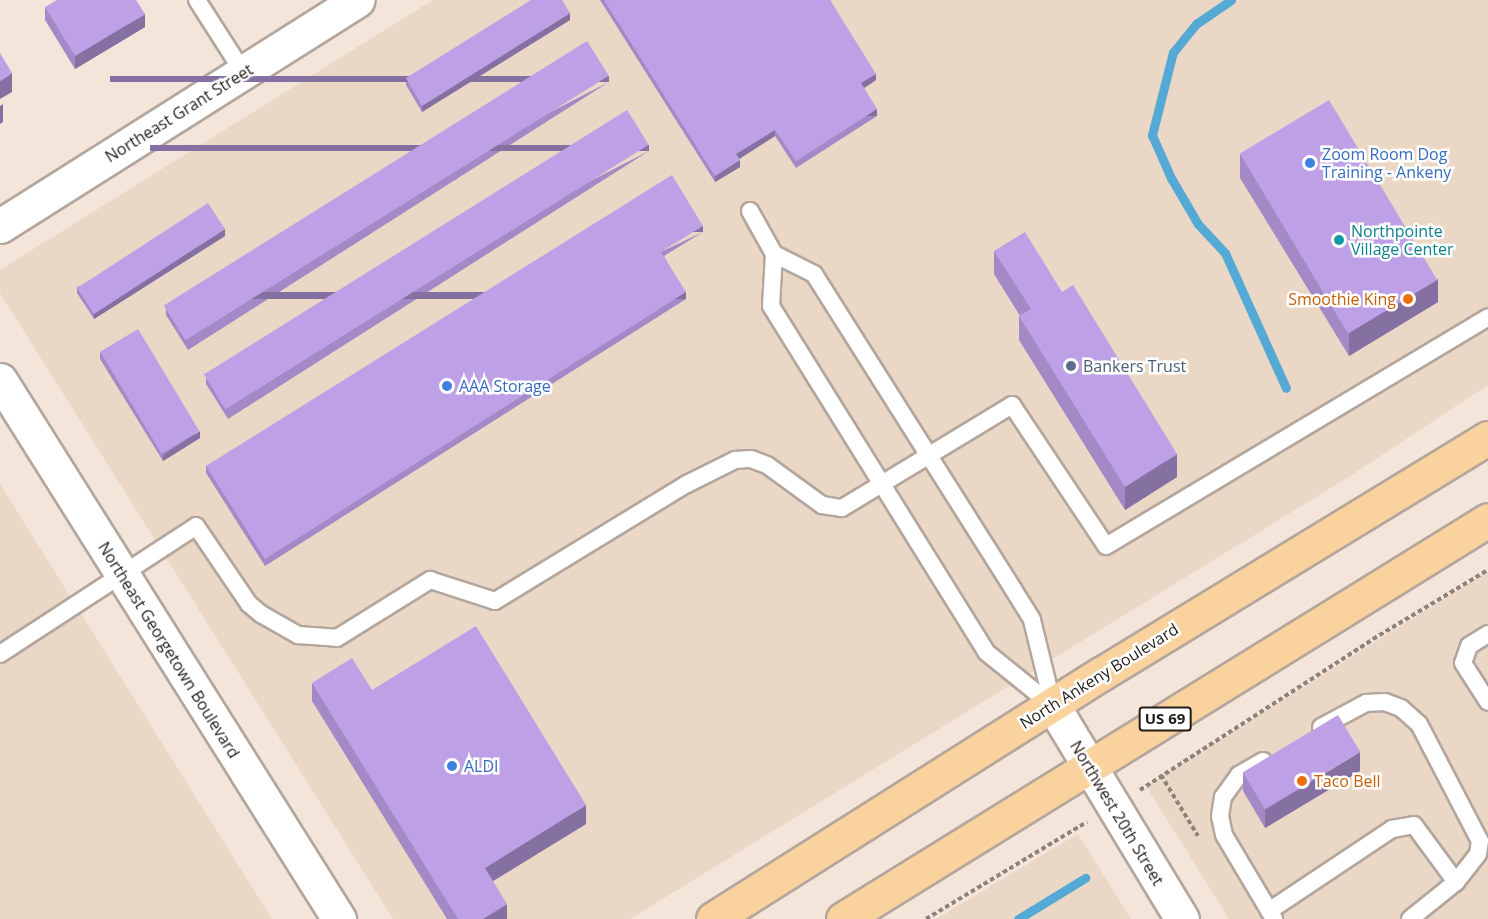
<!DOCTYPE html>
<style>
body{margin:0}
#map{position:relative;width:1488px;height:919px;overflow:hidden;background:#f3e5da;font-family:"Open Sans",sans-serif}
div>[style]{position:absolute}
.built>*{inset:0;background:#ebd7c6}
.stream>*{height:9px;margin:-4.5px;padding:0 4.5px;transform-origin:4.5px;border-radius:4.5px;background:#55a9d5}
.path>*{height:4px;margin-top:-2px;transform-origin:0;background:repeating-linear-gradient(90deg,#8c837b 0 4.5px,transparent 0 7.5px)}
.roads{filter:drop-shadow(2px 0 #b4a69c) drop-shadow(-2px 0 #b4a69c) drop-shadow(0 2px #b4a69c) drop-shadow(0 -2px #b4a69c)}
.service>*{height:16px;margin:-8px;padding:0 8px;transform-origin:8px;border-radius:8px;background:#fff}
.minor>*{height:33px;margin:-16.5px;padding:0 16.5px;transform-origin:16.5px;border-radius:16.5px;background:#fff}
.primary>*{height:33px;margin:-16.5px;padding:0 16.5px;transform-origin:16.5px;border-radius:16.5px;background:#fad29e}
.wall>*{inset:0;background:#a38ac6}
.shaded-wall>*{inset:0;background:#8470a1;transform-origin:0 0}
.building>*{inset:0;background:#bda0e6;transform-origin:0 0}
.dots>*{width:16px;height:16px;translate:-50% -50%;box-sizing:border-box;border:3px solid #fff;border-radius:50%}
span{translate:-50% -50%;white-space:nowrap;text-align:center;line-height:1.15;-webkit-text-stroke:5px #fff;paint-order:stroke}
.shield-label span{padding:2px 4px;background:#fff;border:2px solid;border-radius:4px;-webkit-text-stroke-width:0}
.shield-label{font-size:15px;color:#221d19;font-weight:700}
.street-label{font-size:16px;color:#221d19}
.shop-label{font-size:16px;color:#366cbe}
.left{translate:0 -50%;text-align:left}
.culture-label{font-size:16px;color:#0d838f}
.food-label{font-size:16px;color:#c56008}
.right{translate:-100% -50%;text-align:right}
.service-label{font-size:16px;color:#4e5e75}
</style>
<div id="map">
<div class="built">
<i style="clip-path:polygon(433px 0,1488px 0,1488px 385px,1347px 478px,630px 919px,393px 919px,0 293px,0 270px)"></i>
<i style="clip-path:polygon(0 484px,272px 919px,0 919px)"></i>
<i style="clip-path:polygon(1488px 571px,1488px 919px,1229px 919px,1146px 786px)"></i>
<i style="clip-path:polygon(1078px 834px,1131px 919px,936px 919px,1069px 839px)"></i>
</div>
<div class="stream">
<i style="left:1231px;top:0;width:42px;rotate:145.6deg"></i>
<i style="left:1196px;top:24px;width:36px;rotate:129deg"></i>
<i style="left:1173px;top:52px;width:86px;rotate:104.2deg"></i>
<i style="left:1152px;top:135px;width:47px;rotate:66.2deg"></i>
<i style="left:1171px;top:178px;width:53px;rotate:59.6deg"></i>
<i style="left:1198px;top:224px;width:40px;rotate:47deg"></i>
<i style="left:1225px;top:253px;width:148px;rotate:65.7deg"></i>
<i style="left:1018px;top:919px;width:79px;rotate:-31.5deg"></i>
</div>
<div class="path">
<i style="left:1161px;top:775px;width:71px;rotate:58.8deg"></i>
<i style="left:1140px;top:790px;width:278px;rotate:-32.9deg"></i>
<i style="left:1373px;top:639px;width:134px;rotate:-31deg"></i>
<i style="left:926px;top:919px;width:188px;rotate:-31.1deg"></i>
</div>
<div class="roads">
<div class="service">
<i style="left:197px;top:0;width:85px;rotate:57.4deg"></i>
<i style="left:750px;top:211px;width:49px;rotate:60.8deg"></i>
<i style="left:774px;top:254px;width:52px;rotate:93.3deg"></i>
<i style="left:771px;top:306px;width:407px;rotate:58.1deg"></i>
<i style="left:986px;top:652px;width:86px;rotate:38.9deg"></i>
<i style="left:774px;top:254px;width:45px;rotate:26.6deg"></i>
<i style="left:814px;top:274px;width:373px;rotate:57.7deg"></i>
<i style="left:1013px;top:589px;width:36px;rotate:58deg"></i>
<i style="left:1032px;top:620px;width:89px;rotate:76.3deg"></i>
<i style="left:1488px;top:634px;width:22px;rotate:148deg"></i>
<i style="left:1469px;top:646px;width:18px;rotate:109deg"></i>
<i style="left:1463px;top:663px;width:46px;rotate:57.3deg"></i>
<i style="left:0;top:654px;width:234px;rotate:-33.1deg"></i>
<i style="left:196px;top:526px;width:94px;rotate:55.8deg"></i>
<i style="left:249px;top:604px;width:16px;rotate:40deg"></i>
<i style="left:261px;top:614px;width:43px;rotate:29.6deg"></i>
<i style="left:298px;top:635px;width:39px;rotate:4deg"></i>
<i style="left:337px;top:638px;width:110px;rotate:-31.9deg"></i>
<i style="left:430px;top:580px;width:68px;rotate:17.9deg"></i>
<i style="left:495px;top:601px;width:225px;rotate:-31.4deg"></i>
<i style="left:687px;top:484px;width:54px;rotate:-26.6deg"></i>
<i style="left:735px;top:460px;width:16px;rotate:-4deg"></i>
<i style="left:751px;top:459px;width:17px;rotate:21deg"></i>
<i style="left:767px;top:465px;width:68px;rotate:36deg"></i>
<i style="left:822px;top:505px;width:20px;rotate:9deg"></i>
<i style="left:842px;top:508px;width:199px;rotate:-31.2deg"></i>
<i style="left:1012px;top:405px;width:169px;rotate:56.3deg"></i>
<i style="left:1106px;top:546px;width:445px;rotate:-30.9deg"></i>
<i style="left:1321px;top:727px;width:51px;rotate:-28.1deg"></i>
<i style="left:1366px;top:703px;width:19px;rotate:-3deg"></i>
<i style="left:1385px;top:702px;width:17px;rotate:21deg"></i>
<i style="left:1401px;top:708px;width:24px;rotate:42deg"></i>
<i style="left:1419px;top:724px;width:132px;rotate:62.5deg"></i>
<i style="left:1480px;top:841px;width:13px;rotate:99deg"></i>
<i style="left:1478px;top:854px;width:36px;rotate:128deg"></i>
<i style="left:1263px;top:761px;width:28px;rotate:150deg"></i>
<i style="left:1239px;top:775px;width:27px;rotate:126deg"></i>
<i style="left:1223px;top:797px;width:19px;rotate:99deg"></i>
<i style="left:1220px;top:816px;width:19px;rotate:78deg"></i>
<i style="left:1224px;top:835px;width:98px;rotate:59.2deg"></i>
<i style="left:1269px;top:911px;width:148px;rotate:-33.7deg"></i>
<i style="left:1392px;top:829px;width:22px;rotate:-10deg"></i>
<i style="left:1414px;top:825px;width:71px;rotate:53.6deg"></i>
<i style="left:1456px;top:882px;width:59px;rotate:141.2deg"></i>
</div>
<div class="minor">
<i style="left:0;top:226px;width:423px;rotate:-32.3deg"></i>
<i style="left:0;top:380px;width:637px;rotate:57.83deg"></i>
<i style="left:1053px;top:706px;width:249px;rotate:58.8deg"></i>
</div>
<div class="primary">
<i style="left:713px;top:919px;width:459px;rotate:-32.3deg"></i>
<i style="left:1101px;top:674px;width:453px;rotate:-31.4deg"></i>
<i style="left:843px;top:919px;width:758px;rotate:-31.74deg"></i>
</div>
</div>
<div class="wall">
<i style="clip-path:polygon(600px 0,830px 0,876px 80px,864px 88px,877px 116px,796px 168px,775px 136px,739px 159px,740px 167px,715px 182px)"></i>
<i style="clip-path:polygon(45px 7px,145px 27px,75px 69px,45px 20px)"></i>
<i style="clip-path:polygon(570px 20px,422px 112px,406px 85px,406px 78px)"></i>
<i style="clip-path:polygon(609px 82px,188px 350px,166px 315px,166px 309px)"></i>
<i style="clip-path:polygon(649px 151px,228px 419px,206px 384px,206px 378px)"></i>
<i style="clip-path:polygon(1240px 154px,1438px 302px,1349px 356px,1240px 178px)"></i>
<i style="clip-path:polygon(703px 232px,664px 256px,686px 299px,265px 566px,206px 473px,206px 466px)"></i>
<i style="clip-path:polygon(225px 236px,94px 319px,77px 293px,77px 287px)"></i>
<i style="clip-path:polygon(994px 251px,1062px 292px,1177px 477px,1125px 510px,1019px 340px,1019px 316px,1020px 316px,994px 274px)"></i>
<i style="clip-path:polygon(100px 352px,200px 438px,163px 461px,100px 359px)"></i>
<i style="clip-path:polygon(312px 683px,372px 690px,586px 824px,493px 881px,507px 919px,447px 919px,312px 701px)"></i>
<i style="clip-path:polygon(1360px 771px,1265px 828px,1243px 791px,1243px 772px)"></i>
</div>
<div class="shaded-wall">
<i style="clip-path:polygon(570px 13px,570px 20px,422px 112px,422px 106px)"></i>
<i style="clip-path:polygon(145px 14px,145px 27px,75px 69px,75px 56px)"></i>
<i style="clip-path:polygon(12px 73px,12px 92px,0 99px,0 81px)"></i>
<i style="clip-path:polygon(876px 74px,876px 80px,861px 90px,861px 83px)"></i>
<i style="left:609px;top:76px;width:6px;height:499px;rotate:90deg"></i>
<i style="clip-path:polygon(3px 104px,3px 122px,0 124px,0 106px)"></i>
<i style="left:877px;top:109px;width:7px;height:96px;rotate:90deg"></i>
<i style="clip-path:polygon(775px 130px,775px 136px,736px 161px,736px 154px)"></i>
<i style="left:649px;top:145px;width:6px;height:499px;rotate:90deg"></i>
<i style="clip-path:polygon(740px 160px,740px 167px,715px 182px,715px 176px)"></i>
<i style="left:703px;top:226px;width:6px;height:49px;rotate:90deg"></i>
<i style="clip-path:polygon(225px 229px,225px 236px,94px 319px,94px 313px)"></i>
<i style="clip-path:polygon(1438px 279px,1438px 302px,1349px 356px,1349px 333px)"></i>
<i style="left:686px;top:292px;width:7px;height:499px;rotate:90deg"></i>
<i style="clip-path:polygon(200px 431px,200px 438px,163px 461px,163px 455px)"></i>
<i style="clip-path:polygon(1177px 454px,1177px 477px,1125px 510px,1125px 487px)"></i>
<i style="clip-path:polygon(1360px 752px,1360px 771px,1265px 828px,1265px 810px)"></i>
<i style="clip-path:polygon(586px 805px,586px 824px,485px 886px,485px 868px)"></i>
<i style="clip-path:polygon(507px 904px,507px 919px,483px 919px)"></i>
</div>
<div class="building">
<i style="clip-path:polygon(57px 0,136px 0,145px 14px,75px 56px,45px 7px)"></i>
<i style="clip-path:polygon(531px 0,562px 0,570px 13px,422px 106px,406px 78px)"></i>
<i style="clip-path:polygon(604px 0,830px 0,876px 74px,861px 83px,877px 109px,796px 161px,775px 130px,736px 154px,740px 160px,715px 176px)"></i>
<i style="left:587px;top:41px;width:41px;height:499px;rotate:58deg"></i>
<i style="clip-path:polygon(0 53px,12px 73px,0 81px)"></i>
<i style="left:1329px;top:100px;width:210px;height:104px;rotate:59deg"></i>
<i style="left:627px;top:110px;width:41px;height:499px;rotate:58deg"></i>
<i style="clip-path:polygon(672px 175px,703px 226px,661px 252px,686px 292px,265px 559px,206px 466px)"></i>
<i style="left:208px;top:203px;width:31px;height:156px;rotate:57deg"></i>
<i style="clip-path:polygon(1025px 232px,1062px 292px,1073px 285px,1177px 454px,1125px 487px,1019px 316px,1031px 309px,994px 251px)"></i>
<i style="left:138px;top:329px;width:119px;height:44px;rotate:59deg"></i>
<i style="clip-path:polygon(476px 626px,586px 805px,485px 868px,507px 904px,483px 919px,458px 919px,312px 683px,352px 658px,372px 690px)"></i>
<i style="left:1338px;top:715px;width:43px;height:111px;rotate:59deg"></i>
</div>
<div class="dots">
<i style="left:1310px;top:163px;background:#3f7fe0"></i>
<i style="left:1339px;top:240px;background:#0f9aa8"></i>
<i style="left:1408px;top:299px;background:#e8710a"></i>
<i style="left:1071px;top:366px;background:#5c6f8a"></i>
<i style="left:447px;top:386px;background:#3f7fe0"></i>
<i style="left:452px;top:766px;background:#3f7fe0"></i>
<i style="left:1302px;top:781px;background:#e8710a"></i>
</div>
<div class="shield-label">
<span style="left:1165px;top:719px">US 69</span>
</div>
<div class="street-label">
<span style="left:179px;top:113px;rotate:-32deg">Northeast Grant Street</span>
<span style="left:169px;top:650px;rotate:58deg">Northeast Georgetown Boulevard</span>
<span style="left:1099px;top:676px;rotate:-32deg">North Ankeny Boulevard</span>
<span style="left:1117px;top:813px;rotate:59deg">Northwest 20th Street</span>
</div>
<div class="shop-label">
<span class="left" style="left:1322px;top:163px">Zoom Room Dog<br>Training - Ankeny</span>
<span class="left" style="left:459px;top:386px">AAA Storage</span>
<span class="left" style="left:464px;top:766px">ALDI</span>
</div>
<div class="culture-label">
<span class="left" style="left:1351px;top:240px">Northpointe<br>Village Center</span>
</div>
<div class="food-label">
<span class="right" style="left:1396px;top:299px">Smoothie King</span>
<span class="left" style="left:1314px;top:781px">Taco Bell</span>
</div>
<div class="service-label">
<span class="left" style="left:1083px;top:366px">Bankers Trust</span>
</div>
</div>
